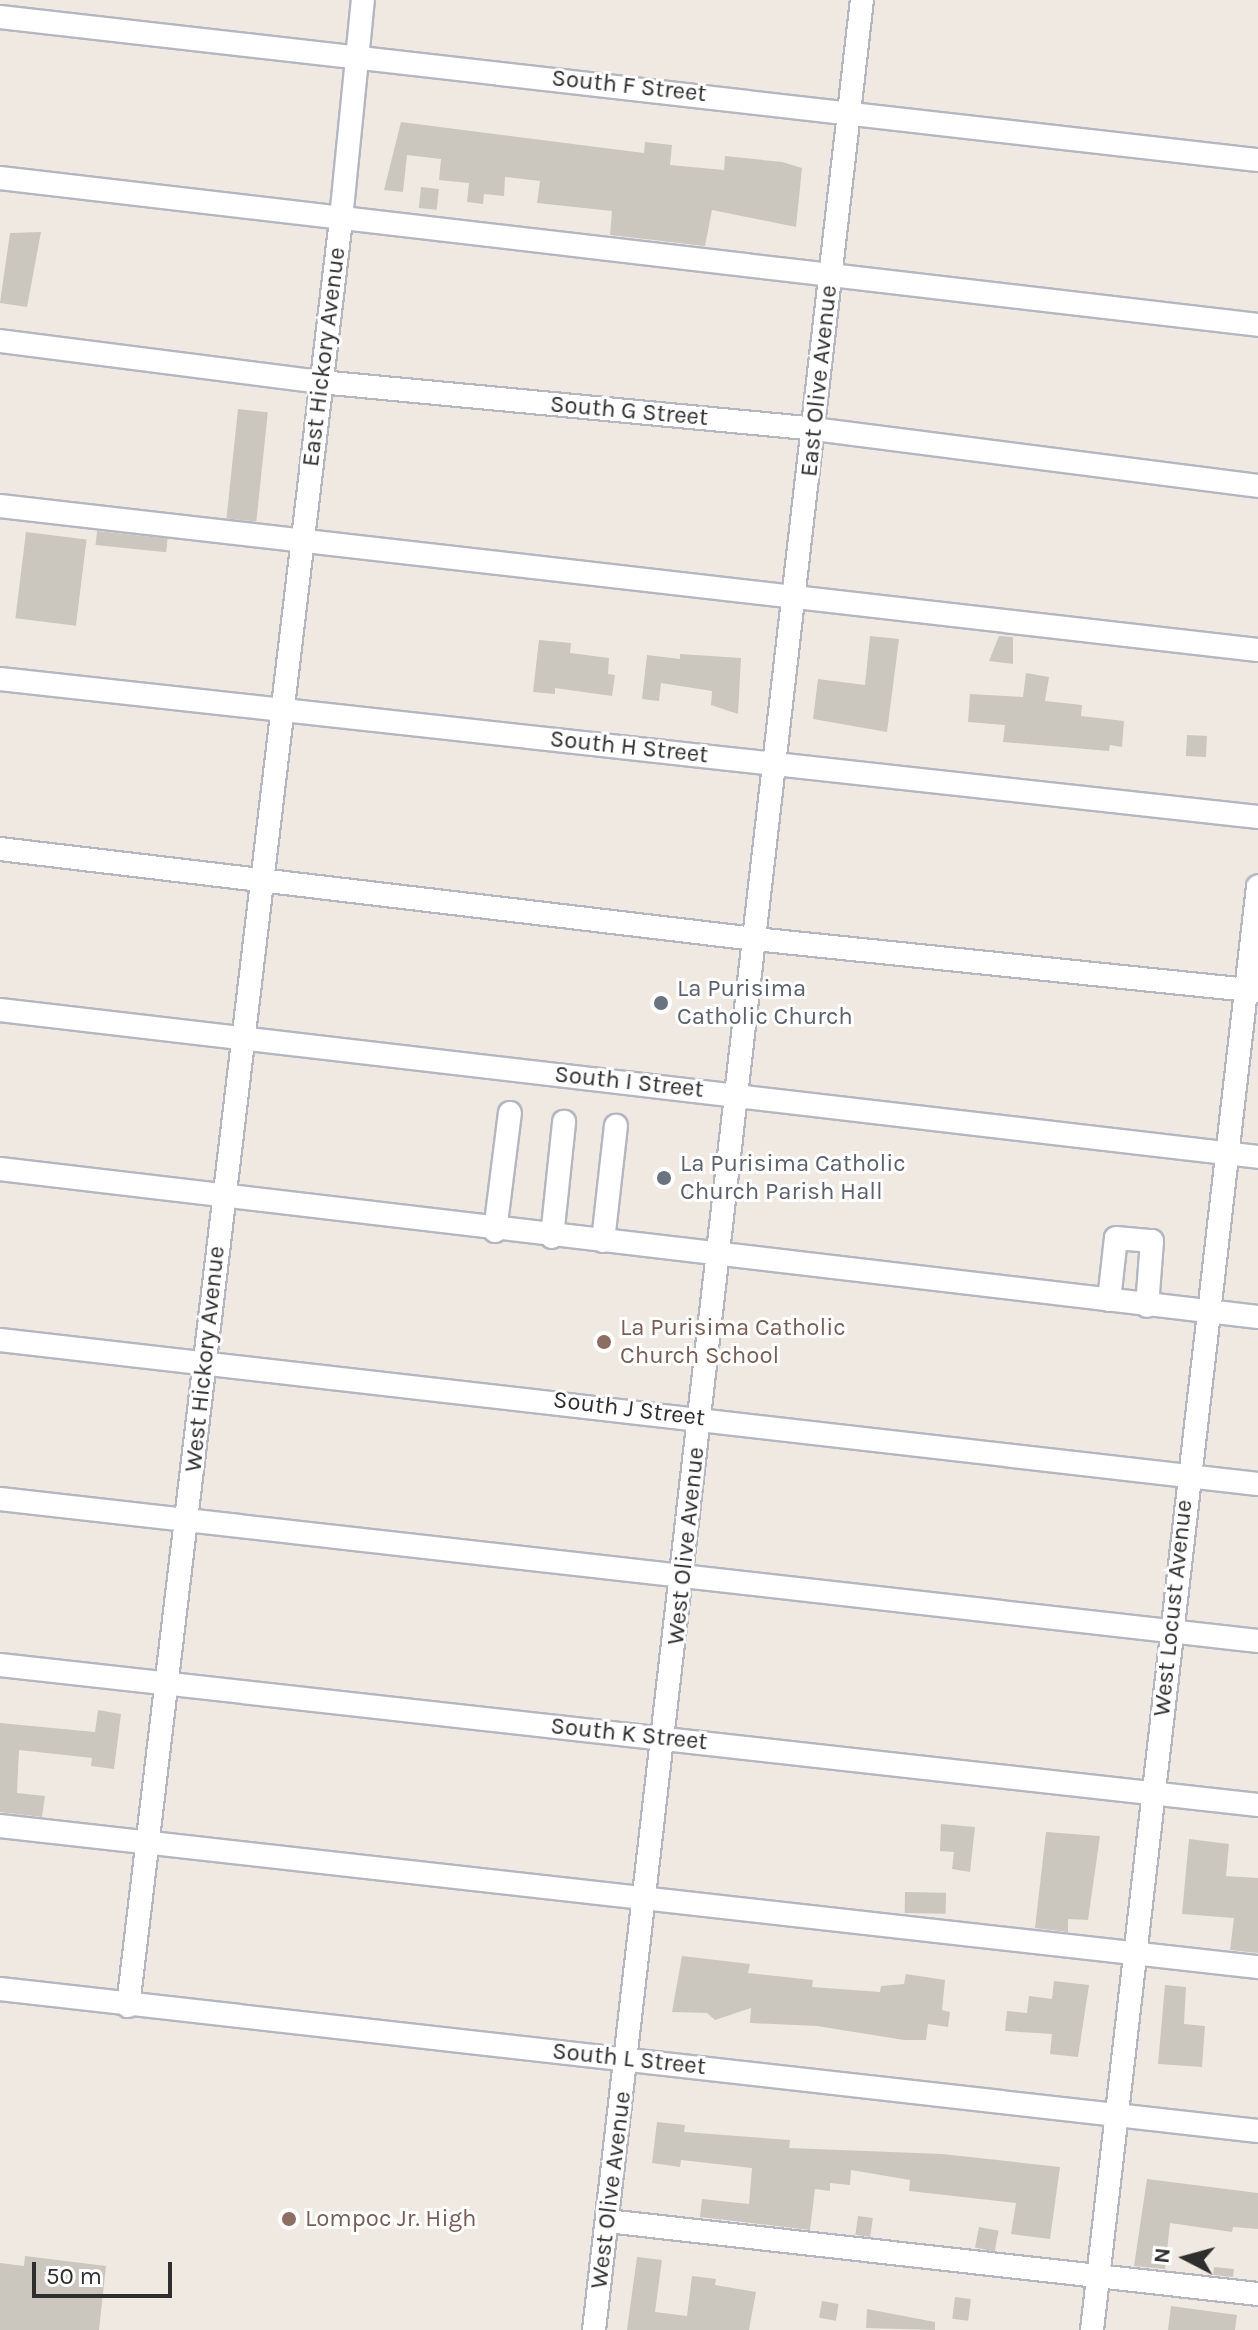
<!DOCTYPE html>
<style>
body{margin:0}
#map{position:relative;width:1258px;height:2330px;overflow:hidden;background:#efe9e1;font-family:Karla,sans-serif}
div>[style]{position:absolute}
.building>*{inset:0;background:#cbc7bf;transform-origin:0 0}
.roads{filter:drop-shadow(2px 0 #b4b7c1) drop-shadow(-2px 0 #b4b7c1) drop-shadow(0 2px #b4b7c1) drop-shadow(0 -2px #b4b7c1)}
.minor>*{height:22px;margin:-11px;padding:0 11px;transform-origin:11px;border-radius:11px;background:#fff}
.dots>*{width:22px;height:22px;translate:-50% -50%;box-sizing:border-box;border:4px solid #fff;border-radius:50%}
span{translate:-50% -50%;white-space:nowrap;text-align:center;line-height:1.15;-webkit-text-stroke:6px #fff;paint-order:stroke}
.street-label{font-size:24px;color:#2e2e2e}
.worship-label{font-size:24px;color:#5b616d}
.left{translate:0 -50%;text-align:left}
.education-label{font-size:24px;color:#785e54}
.north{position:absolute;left:1146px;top:2218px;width:80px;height:80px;-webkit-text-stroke:6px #fff;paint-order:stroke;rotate:276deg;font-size:22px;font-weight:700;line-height:32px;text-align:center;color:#2e2e2e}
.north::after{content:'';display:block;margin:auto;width:28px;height:36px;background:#2e2e2e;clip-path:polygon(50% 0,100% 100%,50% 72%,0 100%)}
.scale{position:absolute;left:32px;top:2262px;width:140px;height:36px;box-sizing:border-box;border:4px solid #2e2e2e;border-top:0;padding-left:10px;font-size:24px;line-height:28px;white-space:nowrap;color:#2e2e2e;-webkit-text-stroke:6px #fff;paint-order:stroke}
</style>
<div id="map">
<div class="building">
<i style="clip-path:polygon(401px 122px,644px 153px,645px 142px,672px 145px,670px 165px,724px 170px,725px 156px,782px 162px,802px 168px,796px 227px,712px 210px,705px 246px,610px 235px,612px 211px,537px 203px,540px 181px,505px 177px,504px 196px,484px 194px,483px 204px,467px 202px,469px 183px,439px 180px,441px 159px,407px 155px,403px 192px,384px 190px)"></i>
<i style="left:421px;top:187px;width:18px;height:21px;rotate:6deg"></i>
<i style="clip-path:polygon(41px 232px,27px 307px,0 303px,10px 233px)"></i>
<i style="left:238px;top:409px;width:30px;height:110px;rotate:6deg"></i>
<i style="left:97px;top:531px;width:71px;height:14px;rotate:6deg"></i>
<i style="left:26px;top:532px;width:61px;height:87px;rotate:7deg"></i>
<i style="clip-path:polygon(870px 636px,899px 639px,887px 732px,813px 719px,818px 679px,865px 685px)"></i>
<i style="clip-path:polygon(999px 636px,1013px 637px,1013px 664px,989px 661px)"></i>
<i style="clip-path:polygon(539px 640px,571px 643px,570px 653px,609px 658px,608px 674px,615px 675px,612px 696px,555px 688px,555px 694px,533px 692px)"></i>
<i style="clip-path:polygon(680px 654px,741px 658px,738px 714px,711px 705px,712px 691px,661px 683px,659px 701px,642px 699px,647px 655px,680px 659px)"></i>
<i style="clip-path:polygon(1026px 673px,1049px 677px,1045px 701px,1082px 705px,1081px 716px,1124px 721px,1122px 747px,1110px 745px,1109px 751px,1003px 742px,1005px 725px,968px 722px,970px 694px,1023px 697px)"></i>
<i style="left:1187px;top:735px;width:20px;height:21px;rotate:3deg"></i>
<i style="clip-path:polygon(98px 1710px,121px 1714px,114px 1769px,91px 1766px,92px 1758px,19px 1750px,17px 1793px,45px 1796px,42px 1817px,0 1812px,0 1723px,95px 1732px)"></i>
<i style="clip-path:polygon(941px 1824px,975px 1827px,970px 1872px,952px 1869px,954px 1852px,940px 1851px)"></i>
<i style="clip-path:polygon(1046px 1832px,1100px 1836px,1088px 1920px,1068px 1919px,1068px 1932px,1035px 1928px)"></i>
<i style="clip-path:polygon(1189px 1839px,1229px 1844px,1226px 1876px,1258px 1878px,1258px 1953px,1230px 1950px,1234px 1918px,1182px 1914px)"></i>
<i style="left:905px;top:1892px;width:41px;height:21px;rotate:1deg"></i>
<i style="clip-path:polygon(682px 1956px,750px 1964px,748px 1973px,813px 1980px,812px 1987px,880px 1992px,881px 1986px,904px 1984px,906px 1974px,945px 1980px,942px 2010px,950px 2012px,948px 2027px,928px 2024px,926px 2040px,904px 2040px,817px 2026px,750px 2023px,751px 2008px,715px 2020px,707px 2013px,672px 2012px)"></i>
<i style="clip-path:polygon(1054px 1981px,1089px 1985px,1078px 2057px,1050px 2054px,1052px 2034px,1005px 2031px,1007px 2011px,1027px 2013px,1029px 1996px,1052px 1999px)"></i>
<i style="clip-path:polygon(1165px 1985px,1186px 1987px,1184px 2024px,1205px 2026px,1202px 2067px,1158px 2064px)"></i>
<i style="clip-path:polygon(657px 2122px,685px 2125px,684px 2132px,790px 2140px,789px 2148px,942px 2154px,1060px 2167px,1050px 2239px,1011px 2234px,1016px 2203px,909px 2191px,910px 2180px,851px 2170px,850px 2185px,830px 2183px,830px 2191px,815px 2189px,810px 2230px,700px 2217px,702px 2199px,749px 2204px,752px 2168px,681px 2160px,680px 2167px,652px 2163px)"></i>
<i style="clip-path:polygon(1147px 2179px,1258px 2193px,1258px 2229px,1233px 2227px,1232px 2232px,1170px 2223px,1165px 2269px,1134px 2266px)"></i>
<i style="left:858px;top:2216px;width:15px;height:19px;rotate:8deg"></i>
<i style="left:979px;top:2227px;width:20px;height:21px;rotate:11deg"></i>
<i style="clip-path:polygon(25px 2256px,106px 2266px,99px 2330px,0 2330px,0 2263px,24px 2266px)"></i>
<i style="clip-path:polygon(637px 2257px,662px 2260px,655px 2312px,687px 2316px,692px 2276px,716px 2279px,715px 2285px,756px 2292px,749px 2330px,627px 2330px)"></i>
<i style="left:1214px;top:2267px;width:20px;height:8px;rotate:6deg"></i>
<i style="left:955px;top:2297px;width:16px;height:22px;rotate:7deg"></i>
<i style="left:822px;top:2301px;width:17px;height:17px;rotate:10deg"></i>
<i style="clip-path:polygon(1171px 2306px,1237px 2315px,1235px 2330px,1168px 2330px)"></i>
<i style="clip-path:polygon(867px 2309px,935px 2322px,935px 2330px,866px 2328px)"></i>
</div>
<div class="roads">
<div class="minor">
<i style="left:0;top:17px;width:1266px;rotate:6.49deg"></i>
<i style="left:0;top:178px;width:1267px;rotate:6.66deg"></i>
<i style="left:0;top:341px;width:323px;rotate:7.3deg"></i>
<i style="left:320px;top:382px;width:496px;rotate:5.4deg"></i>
<i style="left:814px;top:429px;width:448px;rotate:7.3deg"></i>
<i style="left:0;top:506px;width:1266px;rotate:6.53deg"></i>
<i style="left:0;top:679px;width:1266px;rotate:6.26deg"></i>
<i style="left:0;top:849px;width:760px;rotate:6.8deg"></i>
<i style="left:755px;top:939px;width:506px;rotate:5.9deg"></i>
<i style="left:0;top:1010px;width:1267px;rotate:6.66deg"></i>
<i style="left:0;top:1169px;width:1267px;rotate:6.71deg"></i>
<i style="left:495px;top:1231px;width:119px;rotate:-82.8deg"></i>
<i style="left:552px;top:1237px;width:116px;rotate:-84deg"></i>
<i style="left:603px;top:1241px;width:116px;rotate:-83.6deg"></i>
<i style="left:1109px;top:1300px;width:62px;rotate:-83.6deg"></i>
<i style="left:1116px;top:1238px;width:36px;rotate:5deg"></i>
<i style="left:1152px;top:1241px;width:65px;rotate:94.4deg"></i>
<i style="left:0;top:1340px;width:1266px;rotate:6.53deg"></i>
<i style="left:0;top:1499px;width:1266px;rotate:6.44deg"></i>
<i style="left:0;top:1665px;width:1266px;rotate:6.35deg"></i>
<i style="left:0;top:1826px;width:1266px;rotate:6.4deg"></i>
<i style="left:0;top:1989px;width:1266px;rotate:6.44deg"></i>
<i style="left:128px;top:2006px;width:1800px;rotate:-83.2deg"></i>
<i style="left:341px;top:219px;width:220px;rotate:-84.3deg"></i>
<i style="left:607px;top:2221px;width:655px;rotate:6.4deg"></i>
<i style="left:594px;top:2330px;width:2345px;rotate:-83.44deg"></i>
<i style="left:1092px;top:2330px;width:1453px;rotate:-83.44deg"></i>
</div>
</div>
<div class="dots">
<i style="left:661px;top:1003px;background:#6b7280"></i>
<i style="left:664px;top:1178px;background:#6b7280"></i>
<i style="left:604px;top:1342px;background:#8d6e63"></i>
<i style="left:289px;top:2219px;background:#8d6e63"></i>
</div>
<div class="street-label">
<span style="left:629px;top:86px;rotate:6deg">South F Street</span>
<span style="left:324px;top:357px;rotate:-83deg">East Hickory Avenue</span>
<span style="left:819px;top:381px;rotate:-84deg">East Olive Avenue</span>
<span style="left:629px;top:411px;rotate:5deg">South G Street</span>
<span style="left:629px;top:747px;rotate:6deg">South H Street</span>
<span style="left:629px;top:1082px;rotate:6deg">South I Street</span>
<span style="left:205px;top:1359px;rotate:-84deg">West Hickory Avenue</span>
<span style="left:629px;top:1409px;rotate:7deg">South J Street</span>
<span style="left:686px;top:1546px;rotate:-84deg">West Olive Avenue</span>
<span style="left:1173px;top:1608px;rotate:-84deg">West Locust Avenue</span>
<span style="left:629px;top:1734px;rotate:6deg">South K Street</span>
<span style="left:629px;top:2059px;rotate:6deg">South L Street</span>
<span style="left:611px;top:2190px;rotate:-83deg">West Olive Avenue</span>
</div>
<div class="worship-label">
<span class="left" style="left:677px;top:1003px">La Purisima<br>Catholic Church</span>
<span class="left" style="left:680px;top:1178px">La Purisima Catholic<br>Church Parish Hall</span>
</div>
<div class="education-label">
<span class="left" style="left:620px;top:1342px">La Purisima Catholic<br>Church School</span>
<span class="left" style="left:305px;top:2219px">Lompoc Jr. High</span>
</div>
<div class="north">N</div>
<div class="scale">50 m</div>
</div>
